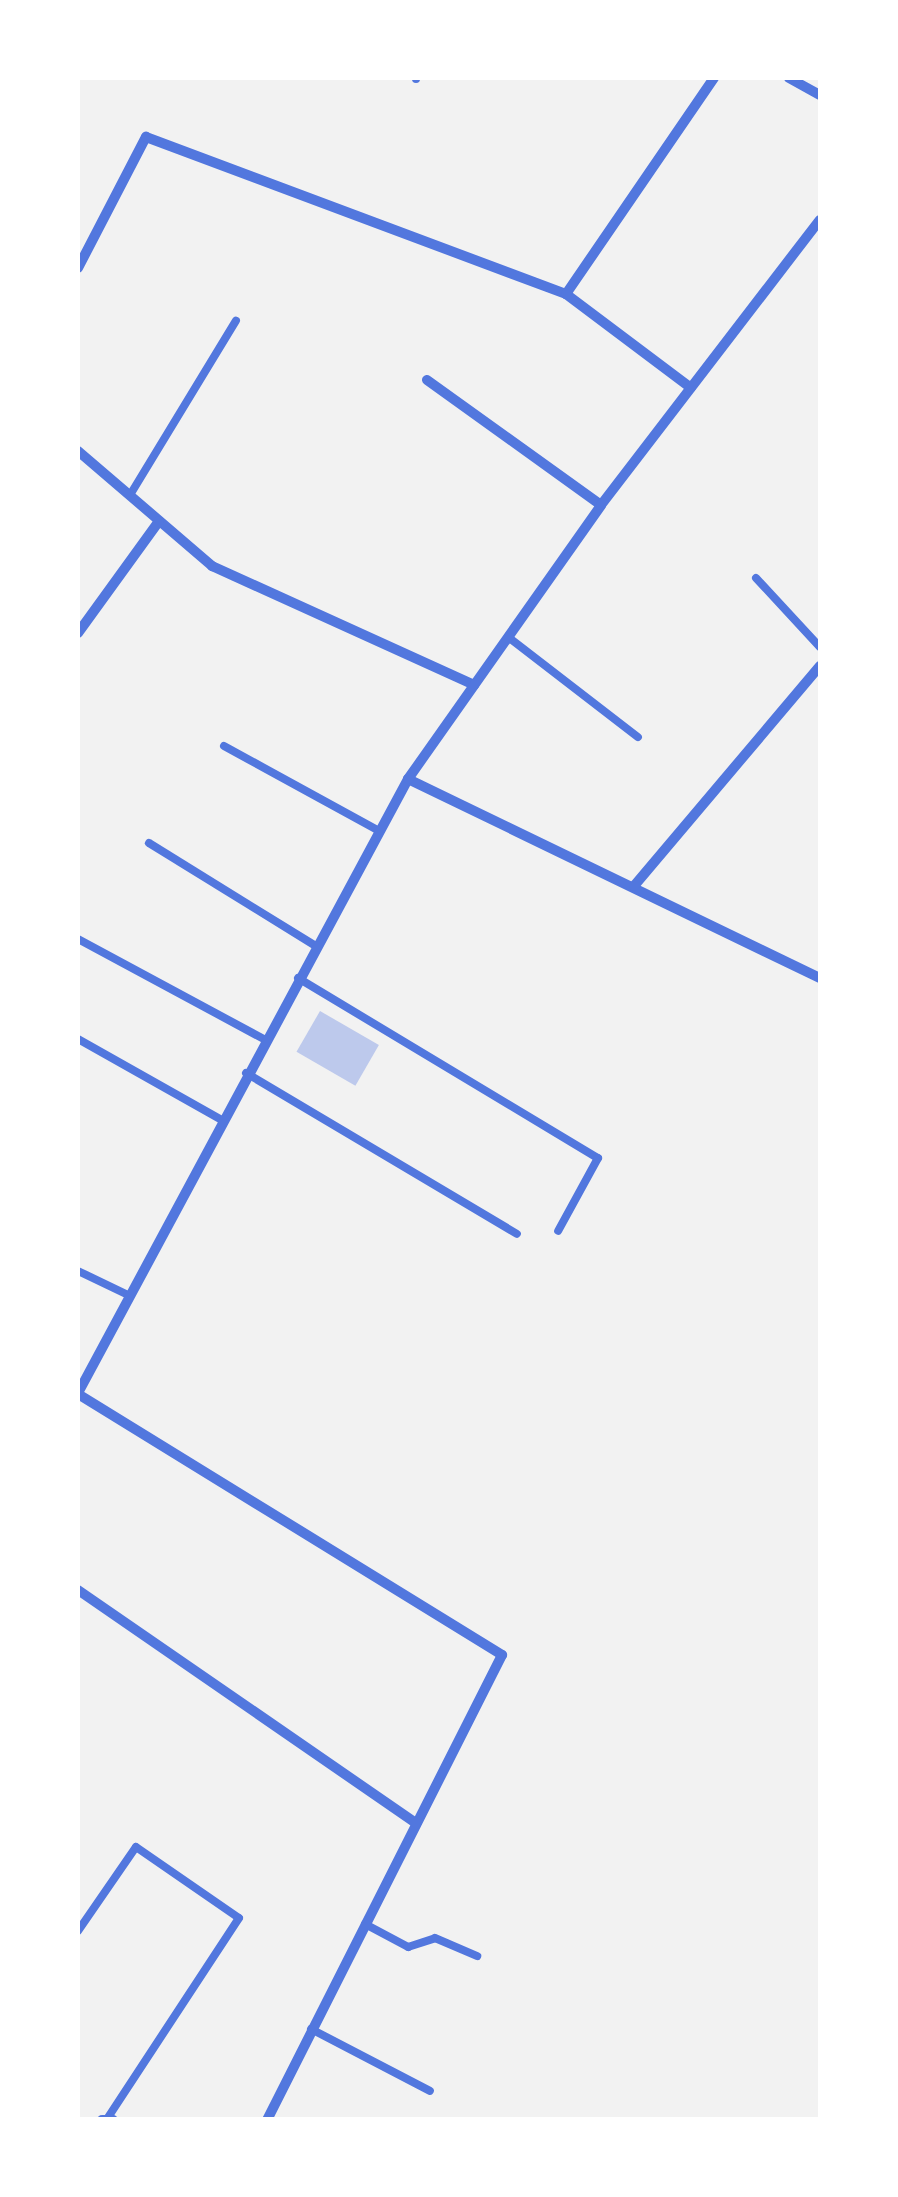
<!DOCTYPE html>
<style>
body{margin:0}
#map{position:relative;width:898px;height:2197px;overflow:hidden;background:#f2f2f2;font-family:"Archivo Narrow",sans-serif}
div>[style]{position:absolute}
.building>*{inset:0;background:#bdc9ec;transform-origin:0 0}
.service>*{height:8px;margin:-4px;padding:0 4px;transform-origin:4px;border-radius:4px;background:#5277de}
.minor>*{height:10px;margin:-5px;padding:0 5px;transform-origin:5px;border-radius:5px;background:#5277de}
span{translate:-50% -50%;white-space:nowrap;text-align:center;line-height:1.15;-webkit-text-stroke:10px #fff;paint-order:stroke}
.frame{position:absolute;inset:0;border:80px solid #fff;pointer-events:none}
</style>
<div id="map">
<div class="building">
<i style="left:320px;top:1011px;width:68px;height:47px;rotate:30deg"></i>
</div>
<div class="service">
<i style="left:416px;top:79px;width:1px;rotate:-90deg"></i>
<i style="left:130px;top:495px;width:204px;rotate:-58.7deg"></i>
<i style="left:756px;top:578px;width:94px;rotate:47.2deg"></i>
<i style="left:508px;top:637px;width:164px;rotate:37.6deg"></i>
<i style="left:224px;top:746px;width:177px;rotate:28.7deg"></i>
<i style="left:149px;top:843px;width:196px;rotate:31.7deg"></i>
<i style="left:78px;top:939px;width:211px;rotate:28.3deg"></i>
<i style="left:298px;top:978px;width:350px;rotate:31deg"></i>
<i style="left:598px;top:1158px;width:83px;rotate:118.7deg"></i>
<i style="left:78px;top:1039px;width:163px;rotate:29.4deg"></i>
<i style="left:246px;top:1073px;width:315px;rotate:30.7deg"></i>
<i style="left:78px;top:1271px;width:55px;rotate:25.6deg"></i>
<i style="left:365px;top:1924px;width:49px;rotate:28.1deg"></i>
<i style="left:408px;top:1947px;width:28px;rotate:-18deg"></i>
<i style="left:435px;top:1938px;width:46px;rotate:23.2deg"></i>
<i style="left:78px;top:1931px;width:102px;rotate:-55.4deg"></i>
<i style="left:136px;top:1847px;width:125px;rotate:34.6deg"></i>
<i style="left:239px;top:1918px;width:240px;rotate:123.3deg"></i>
<i style="left:311px;top:2029px;width:134px;rotate:27.5deg"></i>
</div>
<div class="minor">
<i style="left:789px;top:78px;width:35px;rotate:29deg"></i>
<i style="left:78px;top:268px;width:148px;rotate:-62.6deg"></i>
<i style="left:146px;top:137px;width:448px;rotate:20.5deg"></i>
<i style="left:566px;top:294px;width:156px;rotate:36.9deg"></i>
<i style="left:566px;top:294px;width:262px;rotate:-55.6deg"></i>
<i style="left:427px;top:380px;width:214px;rotate:35.7deg"></i>
<i style="left:78px;top:451px;width:177px;rotate:40.6deg"></i>
<i style="left:212px;top:566px;width:288px;rotate:24.4deg"></i>
<i style="left:78px;top:633px;width:138px;rotate:-54.1deg"></i>
<i style="left:408px;top:779px;width:458px;rotate:25.8deg"></i>
<i style="left:634px;top:886px;width:288px;rotate:-49.8deg"></i>
<i style="left:78px;top:1393px;width:697px;rotate:-61.74deg"></i>
<i style="left:408px;top:779px;width:335px;rotate:-54.8deg"></i>
<i style="left:601px;top:505px;width:359px;rotate:-52.5deg"></i>
<i style="left:78px;top:1394px;width:498px;rotate:31.6deg"></i>
<i style="left:502px;top:1655px;width:521px;rotate:116.81deg"></i>
<i style="left:78px;top:1590px;width:411px;rotate:34.6deg"></i>
<i style="left:102px;top:2120px;width:11px"></i>
</div>
<div class="frame"></div>
</div>
